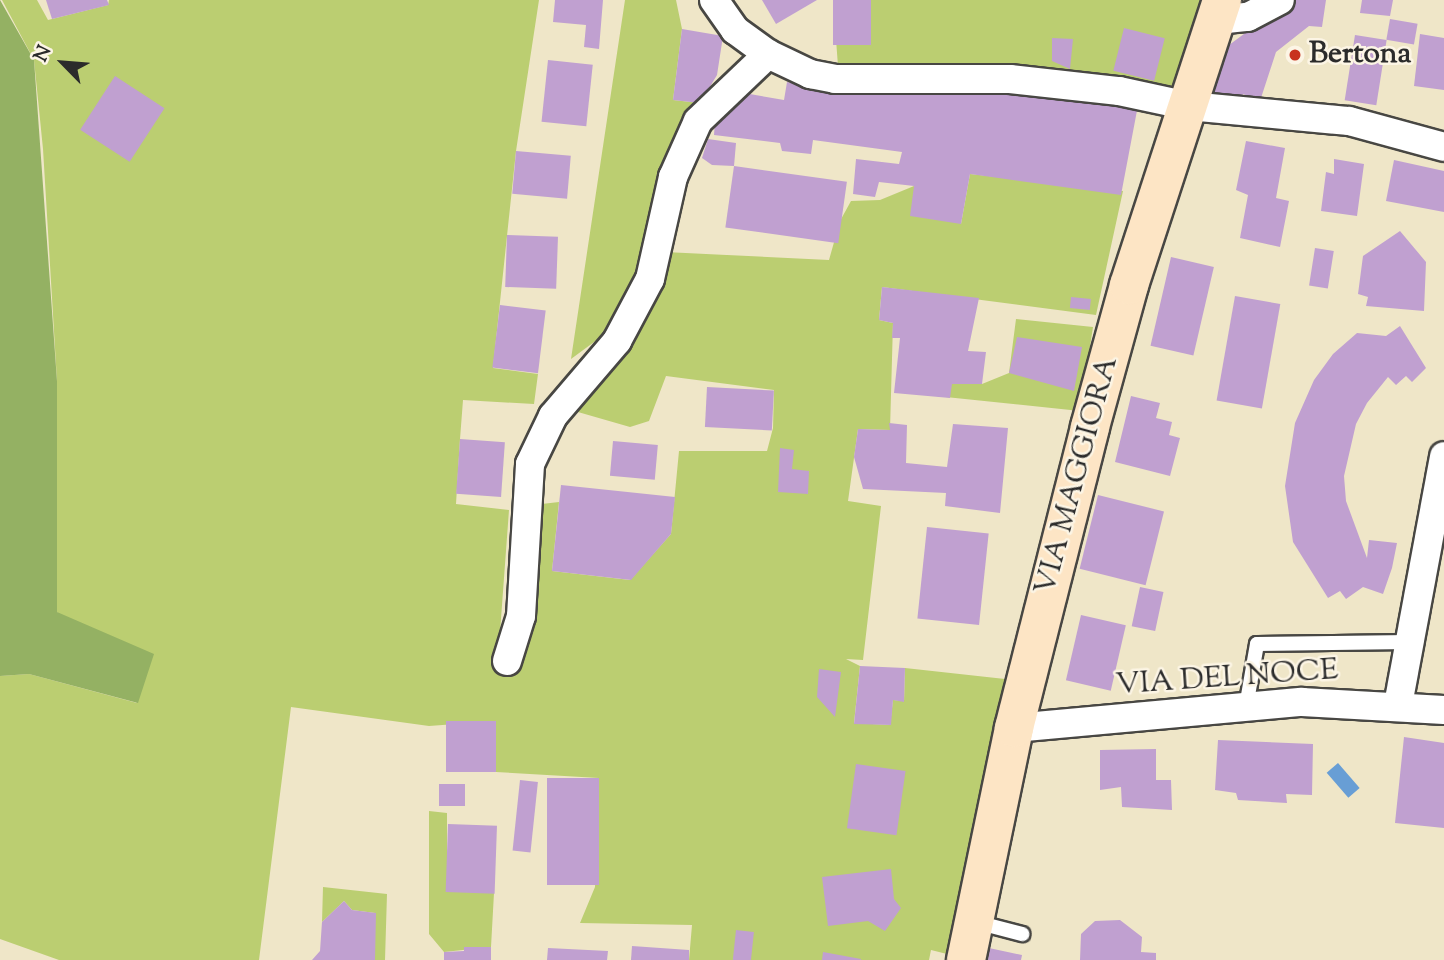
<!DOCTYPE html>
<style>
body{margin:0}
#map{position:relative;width:1444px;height:960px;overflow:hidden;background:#efe6c8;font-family:"Sorts Mill Goudy",serif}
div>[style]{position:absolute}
.green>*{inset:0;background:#bbce71}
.forest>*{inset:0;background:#94b163}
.water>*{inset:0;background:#689ed5;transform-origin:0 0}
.building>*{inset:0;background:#c0a0d0;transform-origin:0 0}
.roads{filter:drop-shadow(2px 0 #484743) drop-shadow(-2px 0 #484743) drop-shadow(0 2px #484743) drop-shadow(0 -2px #484743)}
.lane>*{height:14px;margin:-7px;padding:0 7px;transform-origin:7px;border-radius:7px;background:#fff}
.street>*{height:28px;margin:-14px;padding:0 14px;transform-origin:14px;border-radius:14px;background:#fff}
.secondary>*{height:38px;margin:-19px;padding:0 19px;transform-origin:19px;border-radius:19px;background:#fde5c5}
.dots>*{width:19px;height:19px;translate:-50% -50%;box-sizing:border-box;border:4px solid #fcf5e5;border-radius:50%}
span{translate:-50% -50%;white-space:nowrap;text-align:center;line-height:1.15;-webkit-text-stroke:5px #fcf5e5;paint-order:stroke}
.poi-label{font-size:30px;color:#2b2b2b;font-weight:700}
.left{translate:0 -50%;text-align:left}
.street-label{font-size:30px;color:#2b2b2b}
.north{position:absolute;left:28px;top:28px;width:70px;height:70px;-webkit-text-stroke:5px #fcf5e5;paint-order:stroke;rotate:295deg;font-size:19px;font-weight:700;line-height:28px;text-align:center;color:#2b2b2b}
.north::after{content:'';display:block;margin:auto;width:24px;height:32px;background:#2b2b2b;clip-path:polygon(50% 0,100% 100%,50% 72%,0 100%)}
</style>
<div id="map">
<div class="green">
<i style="clip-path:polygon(2px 0,37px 0,48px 20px,108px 5px,109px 0,539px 0,516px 151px,493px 368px,538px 374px,534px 404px,463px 400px,460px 439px,456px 504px,509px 510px,497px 673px,518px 667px,532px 629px,533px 505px,559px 502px,552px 571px,630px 580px,671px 534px,679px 451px,767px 451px,773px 428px,774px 390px,666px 376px,649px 421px,630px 427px,571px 410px,665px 252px,829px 260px,840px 221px,851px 201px,880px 200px,914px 186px,961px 224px,970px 174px,1123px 191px,1096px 315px,882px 287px,879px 320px,893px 323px,890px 430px,858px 429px,848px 501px,881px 506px,863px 660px,846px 659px,860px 666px,854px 723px,890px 725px,893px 700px,904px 701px,905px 668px,1005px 679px,947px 954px,931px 950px,929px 960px,689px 960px,692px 925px,580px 923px,595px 887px,599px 778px,496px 772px,496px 721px,429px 726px,291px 707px,259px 960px,59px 960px,0 939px,0 676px,29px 674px,137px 703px,57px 612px,57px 381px,43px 149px,34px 60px)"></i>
<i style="clip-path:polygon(625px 0,676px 0,682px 29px,673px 100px,700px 103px,644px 245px,629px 295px,609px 331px,571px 359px)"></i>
<i style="clip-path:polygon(833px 0,1211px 0,1187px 85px,1161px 95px,1127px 80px,947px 65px,838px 66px)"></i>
<i style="clip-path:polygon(1016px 319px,1093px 327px,1080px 411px,907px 393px,908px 371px,982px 384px,1009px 373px)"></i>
<i style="clip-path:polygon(429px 811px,447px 813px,447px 891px,494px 893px,491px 947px,444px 952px,429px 934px)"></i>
<i style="clip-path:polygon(323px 887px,387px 894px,385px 960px,375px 960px,375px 913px,352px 910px,344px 901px,322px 922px)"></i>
</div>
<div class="forest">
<i style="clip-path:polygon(0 0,34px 60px,57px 381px,57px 612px,154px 654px,138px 703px,29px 674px,0 676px)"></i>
</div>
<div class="water">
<i style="left:1338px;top:763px;width:33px;height:15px;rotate:49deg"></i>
</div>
<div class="building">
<i style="clip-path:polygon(46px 0,107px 0,109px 5px,52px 19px)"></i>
<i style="clip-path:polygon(555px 0,603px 0,599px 49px,584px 47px,586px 25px,553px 22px)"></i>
<i style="clip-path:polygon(762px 0,817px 0,776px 24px)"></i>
<i style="left:833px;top:0;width:38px;height:45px"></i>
<i style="clip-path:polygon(1290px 0,1326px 0,1322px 27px,1309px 26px,1276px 52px,1260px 101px,1243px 94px,1238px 110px,1210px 98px,1225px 48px)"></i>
<i style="clip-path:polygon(1362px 0,1393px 0,1390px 16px,1360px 13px)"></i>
<i style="left:1390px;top:19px;width:28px;height:21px;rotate:10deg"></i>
<i style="left:1124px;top:28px;width:42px;height:44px;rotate:14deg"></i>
<i style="clip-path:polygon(682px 29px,723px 36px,717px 75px,700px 103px,673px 100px)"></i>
<i style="clip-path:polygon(1420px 34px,1444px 38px,1444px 90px,1414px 86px)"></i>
<i style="left:1355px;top:35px;width:32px;height:66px;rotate:9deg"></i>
<i style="clip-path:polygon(1052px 38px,1073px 39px,1070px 69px,1052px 61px)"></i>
<i style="left:548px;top:60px;width:45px;height:62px;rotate:6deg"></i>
<i style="left:115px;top:76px;width:59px;height:64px;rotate:33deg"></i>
<i style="clip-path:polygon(787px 82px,821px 89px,910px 85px,1139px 100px,1121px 195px,970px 174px,961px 224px,910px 216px,914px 186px,879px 182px,875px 197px,853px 194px,856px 159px,899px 164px,902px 152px,813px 140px,811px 154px,782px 151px,780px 143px,714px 135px,715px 121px,744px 93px,784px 100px)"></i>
<i style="clip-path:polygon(708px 139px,736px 143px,734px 166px,712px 165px,702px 158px)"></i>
<i style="clip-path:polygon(1246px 141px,1285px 148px,1276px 198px,1289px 201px,1280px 247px,1240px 238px,1248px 195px,1236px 190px)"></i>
<i style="left:516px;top:151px;width:55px;height:43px;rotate:5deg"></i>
<i style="clip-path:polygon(1334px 159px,1364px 164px,1357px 216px,1321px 211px,1326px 172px,1334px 174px)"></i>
<i style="clip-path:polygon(1394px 160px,1444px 171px,1444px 212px,1386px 201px)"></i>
<i style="left:734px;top:166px;width:114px;height:62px;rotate:8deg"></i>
<i style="clip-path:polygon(1400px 231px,1426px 262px,1424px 311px,1366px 306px,1368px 297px,1358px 294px,1363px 256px)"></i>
<i style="left:507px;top:235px;width:51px;height:52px;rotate:2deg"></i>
<i style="left:1315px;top:248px;width:19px;height:38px;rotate:9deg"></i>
<i style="left:1171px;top:257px;width:44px;height:91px;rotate:13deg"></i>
<i style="clip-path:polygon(882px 287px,979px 298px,968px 351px,986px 352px,982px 384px,952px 384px,950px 398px,894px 393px,900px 338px,892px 338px,893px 323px,879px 320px)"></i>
<i style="left:1235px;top:296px;width:46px;height:106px;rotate:10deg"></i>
<i style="left:1071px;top:297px;width:20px;height:11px;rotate:6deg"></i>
<i style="left:500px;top:305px;width:46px;height:63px;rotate:7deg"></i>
<i style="clip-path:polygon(1400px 326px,1426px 368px,1412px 382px,1406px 376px,1396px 385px,1388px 377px,1367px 403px,1356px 424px,1344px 476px,1346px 501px,1367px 558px,1369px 540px,1397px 543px,1392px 568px,1383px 594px,1363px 587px,1346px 599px,1340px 591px,1328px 598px,1293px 542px,1285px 486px,1295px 423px,1314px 380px,1333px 354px,1357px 333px,1386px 336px)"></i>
<i style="clip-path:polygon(1017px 337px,1082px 347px,1074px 391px,1009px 373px)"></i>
<i style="left:707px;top:387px;width:67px;height:40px;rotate:3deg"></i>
<i style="clip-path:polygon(1131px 396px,1160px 403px,1156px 418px,1172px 422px,1169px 435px,1180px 438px,1170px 476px,1115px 462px)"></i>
<i style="clip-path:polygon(889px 423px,907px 425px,906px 463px,947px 467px,953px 424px,1008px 428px,1000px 513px,945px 506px,946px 493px,863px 489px,854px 457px,858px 429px,890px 430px)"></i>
<i style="left:460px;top:439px;width:45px;height:55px;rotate:4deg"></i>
<i style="left:613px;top:441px;width:45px;height:35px;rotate:5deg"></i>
<i style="clip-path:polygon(780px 448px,794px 450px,792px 469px,809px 471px,808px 494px,778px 492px)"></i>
<i style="clip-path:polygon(561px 485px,675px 497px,671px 534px,631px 580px,552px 571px)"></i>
<i style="left:1098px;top:495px;width:68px;height:76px;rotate:14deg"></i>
<i style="left:927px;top:527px;width:62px;height:92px;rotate:6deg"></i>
<i style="left:1140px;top:587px;width:24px;height:40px;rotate:12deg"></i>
<i style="left:1081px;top:615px;width:46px;height:67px;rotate:13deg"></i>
<i style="clip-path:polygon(860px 666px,905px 668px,904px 702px,893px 700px,891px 725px,854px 724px)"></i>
<i style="clip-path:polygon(819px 669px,841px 672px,835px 717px,817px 697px)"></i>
<i style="left:496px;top:721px;width:51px;height:50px;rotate:90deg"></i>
<i style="clip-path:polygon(1404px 737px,1444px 743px,1444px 828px,1395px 823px)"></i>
<i style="clip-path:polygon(1218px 740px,1313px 744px,1312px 795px,1286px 794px,1287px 803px,1238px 800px,1236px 793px,1215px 790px)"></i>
<i style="clip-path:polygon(1156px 749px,1156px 780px,1171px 780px,1172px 810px,1122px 807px,1121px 787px,1100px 790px,1100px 750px)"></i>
<i style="left:856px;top:764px;width:50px;height:65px;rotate:8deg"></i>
<i style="left:547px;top:778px;width:52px;height:107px"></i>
<i style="left:520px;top:780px;width:18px;height:71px;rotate:6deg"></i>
<i style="left:439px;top:784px;width:26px;height:22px"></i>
<i style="left:448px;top:824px;width:49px;height:68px;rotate:2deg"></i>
<i style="clip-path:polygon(891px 869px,894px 899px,901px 908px,885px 931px,868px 921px,828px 926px,822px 877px)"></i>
<i style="clip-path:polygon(344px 901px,352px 910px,376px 913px,375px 960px,312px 960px,320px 951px,322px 922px)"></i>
<i style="clip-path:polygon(1120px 920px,1142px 937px,1141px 952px,1156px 953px,1156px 960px,1080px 960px,1081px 934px,1095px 921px)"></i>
<i style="left:736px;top:930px;width:18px;height:30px;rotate:6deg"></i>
<i style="clip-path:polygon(632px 946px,689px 950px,689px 960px,631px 960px)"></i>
<i style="clip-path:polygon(464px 947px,491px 947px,491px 960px,444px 960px,444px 952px,464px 951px)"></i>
<i style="clip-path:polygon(548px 948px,608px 951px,607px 960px,547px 960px)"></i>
<i style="clip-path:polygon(989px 948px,1022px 955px,1021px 960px,987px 960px)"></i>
<i style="clip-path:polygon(823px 952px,861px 959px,861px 960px,822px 960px)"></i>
</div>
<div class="roads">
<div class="lane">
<i style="left:1246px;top:707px;width:64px;rotate:-80.1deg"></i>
<i style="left:1257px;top:644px;width:152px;rotate:-0.8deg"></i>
<i style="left:976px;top:922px;width:48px;rotate:14.6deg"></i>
</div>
<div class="street">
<i style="left:714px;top:0;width:37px;rotate:55deg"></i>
<i style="left:735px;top:30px;width:41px;rotate:36deg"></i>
<i style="left:768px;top:54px;width:47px;rotate:25.5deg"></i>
<i style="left:810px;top:74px;width:25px;rotate:11deg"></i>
<i style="left:835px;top:79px;width:175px"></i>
<i style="left:1010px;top:79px;width:110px;rotate:6.3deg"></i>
<i style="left:1119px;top:91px;width:72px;rotate:12.1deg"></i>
<i style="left:1189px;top:106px;width:161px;rotate:5.4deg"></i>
<i style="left:1349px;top:121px;width:98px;rotate:15.3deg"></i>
<i style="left:1217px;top:20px;width:31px;rotate:-6deg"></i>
<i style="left:1248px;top:17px;width:36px;rotate:-28deg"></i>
<i style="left:507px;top:661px;width:47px;rotate:-72.7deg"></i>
<i style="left:521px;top:616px;width:152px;rotate:-86.6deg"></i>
<i style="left:530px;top:464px;width:53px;rotate:-64.4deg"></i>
<i style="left:553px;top:416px;width:99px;rotate:-49.5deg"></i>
<i style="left:617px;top:341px;width:70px;rotate:-62deg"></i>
<i style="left:650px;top:279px;width:105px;rotate:-77.3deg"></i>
<i style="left:673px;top:177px;width:61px;rotate:-65.9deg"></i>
<i style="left:698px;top:121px;width:97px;rotate:-43.7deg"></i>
<i style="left:1398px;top:705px;width:253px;rotate:-79.5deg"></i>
<i style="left:1014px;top:728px;width:289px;rotate:-5.2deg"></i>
<i style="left:1302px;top:702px;width:142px;rotate:3.2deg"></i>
</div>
<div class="secondary">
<i style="left:966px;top:960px;width:237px;rotate:-78.3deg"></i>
<i style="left:1014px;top:728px;width:310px;rotate:-75.8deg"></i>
<i style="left:1090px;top:427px;width:147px;rotate:-74.6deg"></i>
<i style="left:1129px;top:285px;width:300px;rotate:-71.9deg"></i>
</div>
</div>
<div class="dots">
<i style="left:1295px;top:55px;background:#c8321e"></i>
</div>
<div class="poi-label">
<span class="left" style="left:1309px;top:55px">Bertona</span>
</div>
<div class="street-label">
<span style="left:1078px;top:476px;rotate:-75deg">VIA MAGGIORA</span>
<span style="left:1227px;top:679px;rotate:-4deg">VIA DEL NOCE</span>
</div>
<div class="north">N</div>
</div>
